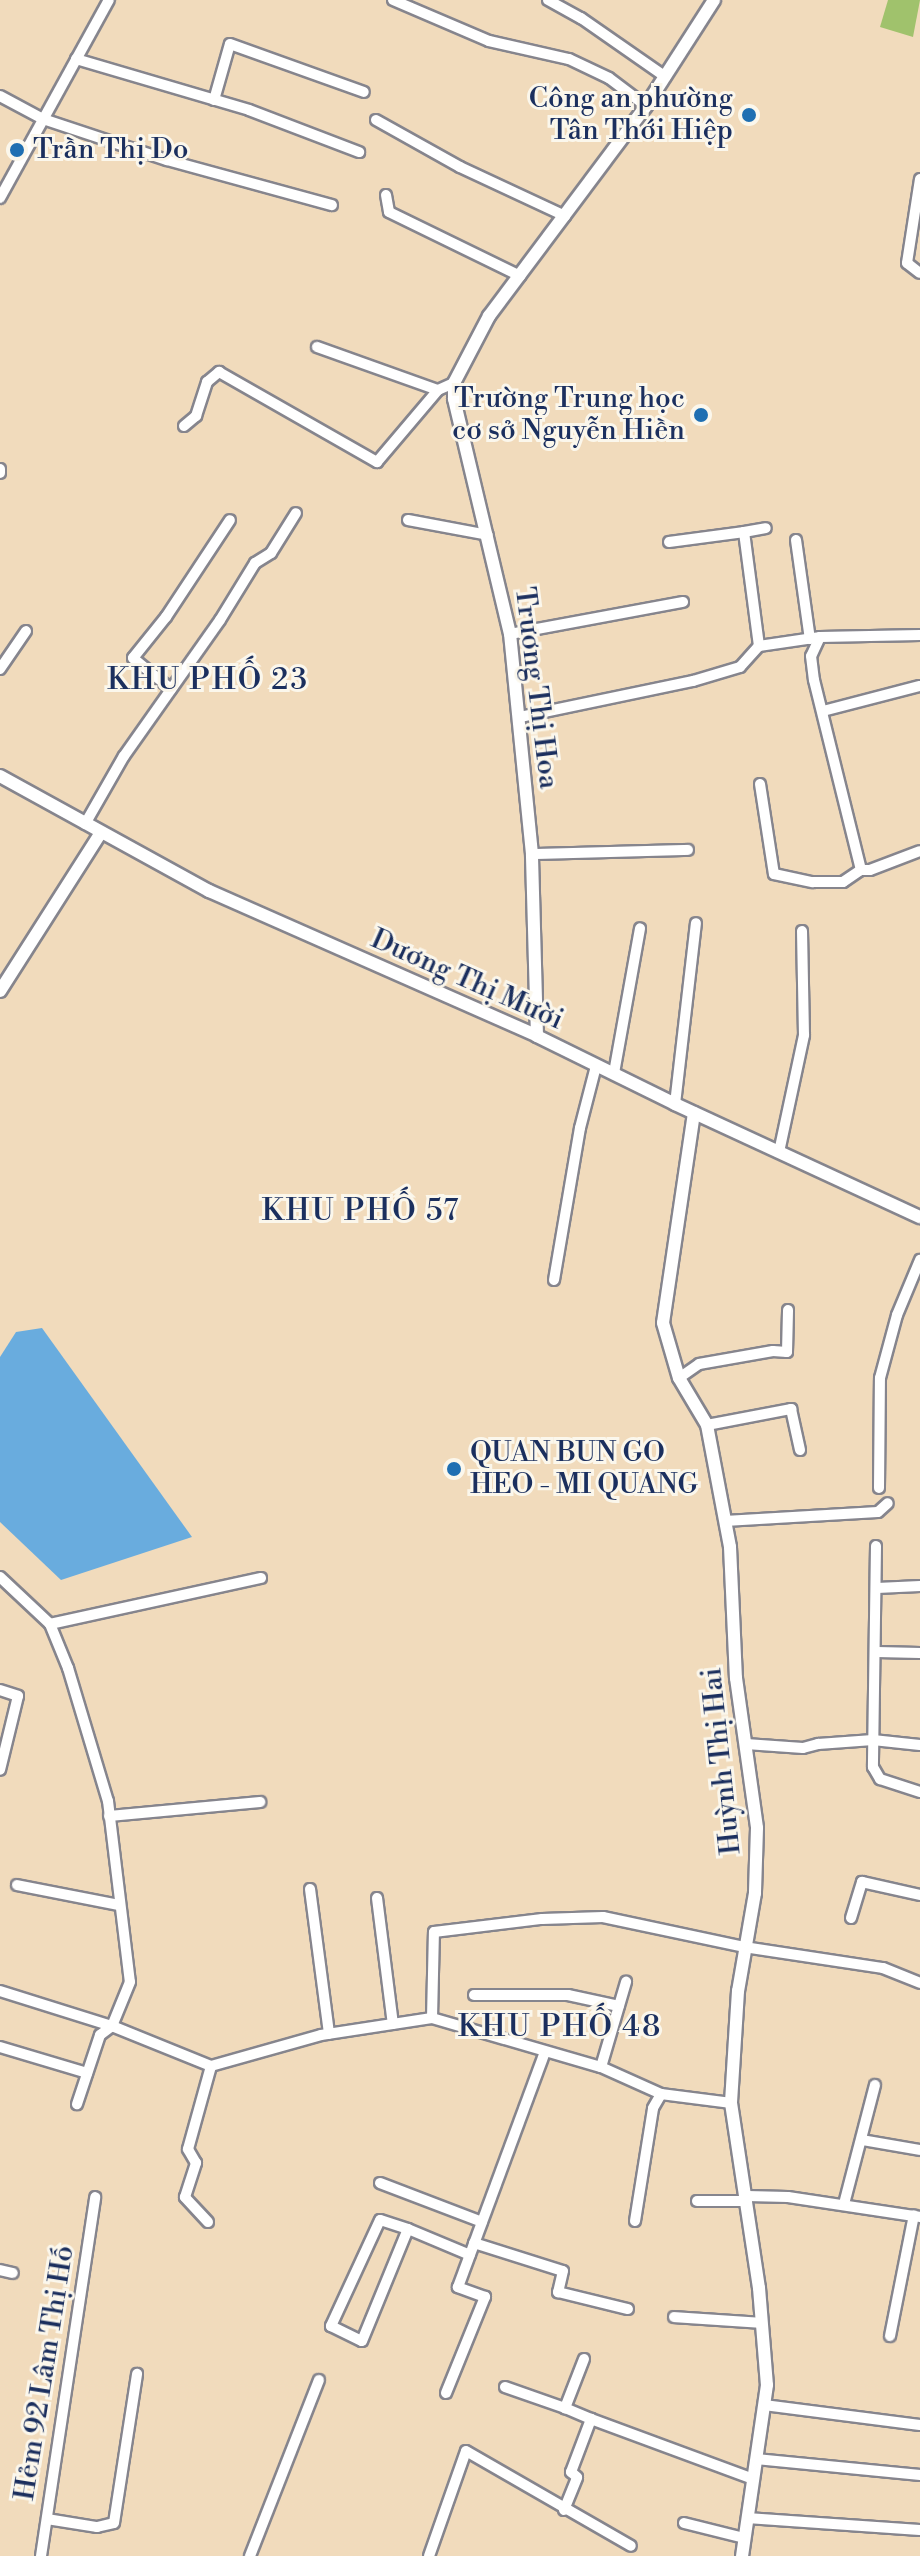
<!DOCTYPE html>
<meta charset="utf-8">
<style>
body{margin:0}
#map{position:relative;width:920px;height:2556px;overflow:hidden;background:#f1dbbc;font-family:"Libre Bodoni",serif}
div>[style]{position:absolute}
.green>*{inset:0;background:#a0c26c}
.water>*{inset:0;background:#69acde}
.roads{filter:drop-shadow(2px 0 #86858d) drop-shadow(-2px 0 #86858d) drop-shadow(0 2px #86858d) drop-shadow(0 -2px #86858d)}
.minor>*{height:10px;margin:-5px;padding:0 5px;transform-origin:5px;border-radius:5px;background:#fff}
.tertiary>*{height:12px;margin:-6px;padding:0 6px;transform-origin:6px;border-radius:6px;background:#fff}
.dots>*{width:22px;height:22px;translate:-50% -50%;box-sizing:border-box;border:4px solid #fbf7ec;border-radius:50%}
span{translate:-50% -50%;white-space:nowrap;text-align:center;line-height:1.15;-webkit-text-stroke:6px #fbf7ec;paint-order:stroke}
.poi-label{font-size:28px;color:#1b2f5e}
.right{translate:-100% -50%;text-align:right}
.left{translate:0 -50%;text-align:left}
.street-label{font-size:28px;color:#1b2f5e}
.neighbourhood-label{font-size:30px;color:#1b2f5e;letter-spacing:2px}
</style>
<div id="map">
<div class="green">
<i style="clip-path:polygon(888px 0,920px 0,913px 37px,880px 27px)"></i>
</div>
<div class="water">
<i style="clip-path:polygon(42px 1328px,192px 1537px,61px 1580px,0 1522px,0 1357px,16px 1332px)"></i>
</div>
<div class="roads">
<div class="minor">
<i style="left:393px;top:0;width:104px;rotate:23.1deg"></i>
<i style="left:489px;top:41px;width:82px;rotate:12.7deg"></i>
<i style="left:569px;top:59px;width:44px;rotate:25.4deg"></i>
<i style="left:609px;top:78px;width:46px;rotate:37.1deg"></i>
<i style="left:548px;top:0;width:38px;rotate:29deg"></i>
<i style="left:581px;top:18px;width:103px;rotate:34.8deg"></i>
<i style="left:76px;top:59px;width:180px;rotate:16.4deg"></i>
<i style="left:249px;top:110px;width:118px;rotate:20.9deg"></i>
<i style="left:0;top:96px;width:49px;rotate:28.1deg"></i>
<i style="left:43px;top:119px;width:131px;rotate:18.3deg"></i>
<i style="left:167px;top:160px;width:171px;rotate:15.3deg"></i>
<i style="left:214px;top:100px;width:58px;rotate:-74.1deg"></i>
<i style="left:230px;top:44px;width:142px;rotate:19.7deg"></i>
<i style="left:376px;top:120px;width:96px;rotate:29.2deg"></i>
<i style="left:460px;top:167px;width:116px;rotate:25deg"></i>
<i style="left:920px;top:179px;width:85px;rotate:98.8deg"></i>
<i style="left:907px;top:263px;width:16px;rotate:38deg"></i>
<i style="left:386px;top:195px;width:17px;rotate:80deg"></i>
<i style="left:389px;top:212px;width:146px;rotate:26deg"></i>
<i style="left:0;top:198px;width:226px;rotate:-61.2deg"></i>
<i style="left:317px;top:347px;width:128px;rotate:19.6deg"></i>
<i style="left:184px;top:426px;width:16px;rotate:-40deg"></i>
<i style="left:196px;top:416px;width:36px;rotate:-72deg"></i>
<i style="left:207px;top:382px;width:16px;rotate:-40deg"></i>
<i style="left:219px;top:372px;width:182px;rotate:29.7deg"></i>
<i style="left:377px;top:462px;width:94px;rotate:-49.7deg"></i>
<i style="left:438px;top:390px;width:17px;rotate:-24deg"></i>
<i style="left:0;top:469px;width:4px;rotate:90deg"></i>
<i style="left:408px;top:520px;width:81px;rotate:10.6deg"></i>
<i style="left:744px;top:532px;width:22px;rotate:-10deg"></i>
<i style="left:796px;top:540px;width:100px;rotate:82deg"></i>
<i style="left:669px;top:542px;width:76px;rotate:-7.6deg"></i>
<i style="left:744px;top:532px;width:115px;rotate:82.5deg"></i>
<i style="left:510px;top:634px;width:176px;rotate:-10.5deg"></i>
<i style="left:820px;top:637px;width:21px;rotate:115deg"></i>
<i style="left:811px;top:656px;width:24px;rotate:83deg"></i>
<i style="left:814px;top:680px;width:196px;rotate:76.1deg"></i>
<i style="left:0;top:669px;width:46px;rotate:-55.6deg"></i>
<i style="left:171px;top:689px;width:49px;rotate:-140.8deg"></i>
<i style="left:133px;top:658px;width:53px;rotate:-51.2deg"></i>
<i style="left:166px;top:617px;width:116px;rotate:-56.6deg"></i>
<i style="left:823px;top:711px;width:100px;rotate:-14.5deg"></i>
<i style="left:520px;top:717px;width:177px;rotate:-11.8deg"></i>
<i style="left:693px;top:681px;width:49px;rotate:-16.6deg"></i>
<i style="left:740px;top:667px;width:28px;rotate:-48deg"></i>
<i style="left:759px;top:646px;width:62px;rotate:-8.4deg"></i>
<i style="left:820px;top:637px;width:100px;rotate:-1.1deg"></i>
<i style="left:760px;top:784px;width:91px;rotate:81.2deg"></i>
<i style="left:774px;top:874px;width:40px;rotate:12deg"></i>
<i style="left:813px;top:882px;width:30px"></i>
<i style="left:843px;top:882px;width:22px;rotate:-34deg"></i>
<i style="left:861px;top:870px;width:9px"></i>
<i style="left:870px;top:870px;width:53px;rotate:-20.8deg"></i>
<i style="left:85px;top:824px;width:78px;rotate:-60.2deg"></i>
<i style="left:124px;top:756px;width:166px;rotate:-54.8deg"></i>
<i style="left:220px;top:620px;width:67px;rotate:-58.4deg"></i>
<i style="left:255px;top:563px;width:19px;rotate:-32deg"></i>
<i style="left:271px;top:553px;width:47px;rotate:-58deg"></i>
<i style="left:532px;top:854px;width:156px;rotate:-1.5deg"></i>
<i style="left:614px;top:1073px;width:147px;rotate:-79.8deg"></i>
<i style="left:675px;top:1104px;width:182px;rotate:-83.4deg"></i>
<i style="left:779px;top:1152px;width:120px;rotate:-77.9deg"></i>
<i style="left:804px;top:1035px;width:104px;rotate:-91.1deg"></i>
<i style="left:554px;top:1280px;width:154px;rotate:-80.3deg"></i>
<i style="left:580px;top:1128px;width:64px;rotate:-75.5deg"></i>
<i style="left:679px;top:1378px;width:24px;rotate:-35deg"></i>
<i style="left:699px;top:1364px;width:75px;rotate:-10deg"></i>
<i style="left:773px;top:1351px;width:14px;rotate:4deg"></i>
<i style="left:787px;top:1352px;width:42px;rotate:-88.6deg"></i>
<i style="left:707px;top:1425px;width:86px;rotate:-10.8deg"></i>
<i style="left:791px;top:1409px;width:42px;rotate:77.6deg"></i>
<i style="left:879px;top:1488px;width:110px;rotate:-89.5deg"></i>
<i style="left:880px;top:1378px;width:65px;rotate:-74.9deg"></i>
<i style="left:897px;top:1315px;width:60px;rotate:-67.3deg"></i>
<i style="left:725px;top:1521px;width:153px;rotate:-3.4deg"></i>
<i style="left:878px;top:1512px;width:13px;rotate:-42deg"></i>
<i style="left:876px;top:1546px;width:221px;rotate:90.8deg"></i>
<i style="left:873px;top:1767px;width:14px;rotate:60deg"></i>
<i style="left:880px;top:1779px;width:42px;rotate:18deg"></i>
<i style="left:0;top:1577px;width:69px;rotate:43.2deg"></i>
<i style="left:50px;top:1624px;width:48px;rotate:67.8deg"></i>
<i style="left:68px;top:1668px;width:139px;rotate:73.3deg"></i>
<i style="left:108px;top:1801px;width:182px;rotate:83.1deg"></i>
<i style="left:130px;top:1982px;width:48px;rotate:112.2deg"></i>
<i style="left:112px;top:2026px;width:15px;rotate:143deg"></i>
<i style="left:100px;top:2035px;width:73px;rotate:108.4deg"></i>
<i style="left:877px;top:1588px;width:43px;rotate:-2.7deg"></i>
<i style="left:50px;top:1624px;width:216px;rotate:-12.3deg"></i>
<i style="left:877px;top:1652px;width:43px;rotate:1.3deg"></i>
<i style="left:0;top:1690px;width:19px;rotate:18deg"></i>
<i style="left:18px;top:1696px;width:76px;rotate:103.7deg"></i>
<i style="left:746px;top:1744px;width:57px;rotate:4deg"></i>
<i style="left:803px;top:1748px;width:16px;rotate:-15deg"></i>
<i style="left:818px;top:1744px;width:55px;rotate:-4.2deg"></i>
<i style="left:873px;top:1740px;width:47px;rotate:6.1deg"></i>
<i style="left:109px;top:1816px;width:152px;rotate:-5.3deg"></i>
<i style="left:17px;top:1885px;width:104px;rotate:11.1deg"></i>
<i style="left:310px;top:1889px;width:146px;rotate:82.5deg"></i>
<i style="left:377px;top:1898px;width:127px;rotate:82.8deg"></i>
<i style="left:851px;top:1918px;width:38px;rotate:-73deg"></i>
<i style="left:862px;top:1882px;width:59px;rotate:12.6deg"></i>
<i style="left:0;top:1991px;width:117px;rotate:17.4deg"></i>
<i style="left:112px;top:2026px;width:107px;rotate:22deg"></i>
<i style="left:211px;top:2066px;width:114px;rotate:-15.7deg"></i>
<i style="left:321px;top:2035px;width:112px;rotate:-8.7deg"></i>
<i style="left:432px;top:2018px;width:176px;rotate:16.2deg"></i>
<i style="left:601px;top:2067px;width:66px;rotate:24.2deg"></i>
<i style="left:661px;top:2094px;width:71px;rotate:7.3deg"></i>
<i style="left:474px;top:1995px;width:94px"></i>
<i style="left:568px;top:1995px;width:52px;rotate:12.2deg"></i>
<i style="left:432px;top:2018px;width:86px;rotate:-88.7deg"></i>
<i style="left:434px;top:1932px;width:109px;rotate:-6.9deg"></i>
<i style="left:542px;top:1919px;width:61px;rotate:-1.9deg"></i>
<i style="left:603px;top:1917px;width:144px;rotate:12deg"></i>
<i style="left:744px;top:1947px;width:141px;rotate:8.6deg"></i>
<i style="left:883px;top:1968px;width:40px;rotate:22deg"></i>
<i style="left:0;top:2047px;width:91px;rotate:16.6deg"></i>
<i style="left:601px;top:2067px;width:89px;rotate:-73.6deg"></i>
<i style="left:862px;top:2140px;width:59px;rotate:9.8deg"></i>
<i style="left:380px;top:2183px;width:109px;rotate:20.9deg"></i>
<i style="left:747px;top:2196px;width:41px;rotate:1.4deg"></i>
<i style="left:788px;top:2197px;width:134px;rotate:8.6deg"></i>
<i style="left:697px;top:2201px;width:50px"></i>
<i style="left:844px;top:2204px;width:123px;rotate:-75.4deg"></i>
<i style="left:635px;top:2221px;width:114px;rotate:-80.9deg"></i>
<i style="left:653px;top:2108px;width:16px;rotate:-60deg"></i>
<i style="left:208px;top:2222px;width:34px;rotate:-133deg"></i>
<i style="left:185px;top:2197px;width:36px;rotate:-72deg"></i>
<i style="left:196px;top:2163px;width:16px;rotate:-120deg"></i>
<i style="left:188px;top:2149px;width:86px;rotate:-74.5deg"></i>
<i style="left:408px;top:2229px;width:29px;rotate:-162deg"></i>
<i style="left:380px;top:2220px;width:117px;rotate:114.8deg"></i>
<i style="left:331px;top:2326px;width:34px;rotate:26deg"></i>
<i style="left:362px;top:2341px;width:121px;rotate:-67.7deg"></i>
<i style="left:408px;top:2229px;width:67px;rotate:22.8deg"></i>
<i style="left:474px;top:2243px;width:93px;rotate:17.5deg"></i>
<i style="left:563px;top:2271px;width:22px;rotate:103deg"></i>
<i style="left:558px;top:2292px;width:72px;rotate:13.7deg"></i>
<i style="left:0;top:2270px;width:13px;rotate:13deg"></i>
<i style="left:674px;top:2317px;width:88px;rotate:3.9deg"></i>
<i style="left:890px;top:2336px;width:123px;rotate:-78.8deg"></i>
<i style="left:584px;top:2359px;width:53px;rotate:111.2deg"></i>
<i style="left:565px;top:2408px;width:28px;rotate:23deg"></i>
<i style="left:505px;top:2387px;width:64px;rotate:19.3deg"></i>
<i style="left:446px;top:2393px;width:104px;rotate:-67.9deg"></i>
<i style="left:485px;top:2297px;width:29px;rotate:-160deg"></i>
<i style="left:458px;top:2287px;width:251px;rotate:-69.7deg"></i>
<i style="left:764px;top:2405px;width:157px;rotate:7.3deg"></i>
<i style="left:756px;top:2459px;width:165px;rotate:5.6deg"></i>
<i style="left:564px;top:2510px;width:35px;rotate:-68deg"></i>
<i style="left:577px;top:2477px;width:8px;rotate:-140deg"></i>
<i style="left:571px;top:2472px;width:57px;rotate:-69.3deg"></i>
<i style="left:591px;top:2419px;width:173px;rotate:20.3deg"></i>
<i style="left:747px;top:2518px;width:173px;rotate:4deg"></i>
<i style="left:47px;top:2519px;width:51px;rotate:9.1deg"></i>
<i style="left:97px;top:2527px;width:17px;rotate:-13deg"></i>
<i style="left:114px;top:2523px;width:151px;rotate:-81.2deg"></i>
<i style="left:684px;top:2523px;width:62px;rotate:14deg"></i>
<i style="left:41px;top:2556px;width:363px;rotate:-81.4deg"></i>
<i style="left:250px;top:2556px;width:189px;rotate:-68.6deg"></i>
<i style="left:429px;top:2556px;width:111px;rotate:-70.6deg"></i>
<i style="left:466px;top:2451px;width:190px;rotate:29.9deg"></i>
</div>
<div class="tertiary">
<i style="left:0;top:776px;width:239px;rotate:28.8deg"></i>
<i style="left:209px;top:891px;width:359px;rotate:23.8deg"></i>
<i style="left:537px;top:1036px;width:154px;rotate:26.2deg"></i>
<i style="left:675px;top:1104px;width:270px;rotate:24.8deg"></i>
<i style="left:0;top:991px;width:186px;rotate:-57.5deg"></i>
<i style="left:537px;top:1036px;width:182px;rotate:-91.6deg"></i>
<i style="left:532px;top:854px;width:221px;rotate:-95.7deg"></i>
<i style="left:510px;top:634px;width:242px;rotate:-103.4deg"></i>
<i style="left:454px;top:399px;width:16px;rotate:-90deg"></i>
<i style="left:454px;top:383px;width:76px;rotate:-62.4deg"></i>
<i style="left:489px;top:316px;width:262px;rotate:-53.2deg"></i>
<i style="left:646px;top:106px;width:126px;rotate:-57.3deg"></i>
<i style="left:694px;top:1113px;width:212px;rotate:98.4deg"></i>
<i style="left:663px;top:1323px;width:57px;rotate:73.8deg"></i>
<i style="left:679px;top:1378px;width:55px;rotate:59.2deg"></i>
<i style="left:707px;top:1425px;width:124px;rotate:79.3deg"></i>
<i style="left:730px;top:1547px;width:131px;rotate:87.4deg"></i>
<i style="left:736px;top:1678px;width:151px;rotate:82deg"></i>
<i style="left:757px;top:1828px;width:65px;rotate:91.8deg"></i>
<i style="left:755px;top:1893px;width:99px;rotate:99.8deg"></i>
<i style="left:738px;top:1991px;width:112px;rotate:93.6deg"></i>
<i style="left:731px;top:2103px;width:187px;rotate:81.4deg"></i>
<i style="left:759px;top:2288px;width:97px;rotate:85.3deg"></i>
<i style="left:767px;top:2385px;width:173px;rotate:98.3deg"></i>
</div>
</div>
<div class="dots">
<i style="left:749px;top:115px;background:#1f6fb2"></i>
<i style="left:17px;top:150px;background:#1f6fb2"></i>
<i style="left:701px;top:415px;background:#1f6fb2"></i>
<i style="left:454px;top:1469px;background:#1f6fb2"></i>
</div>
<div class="poi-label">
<span class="right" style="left:733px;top:115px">Công an phường<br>Tân Thới Hiệp</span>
<span class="left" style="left:33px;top:150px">Trần Thị Do</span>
<span class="right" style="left:685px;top:415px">Trường Trung học<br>cơ sở Nguyễn Hiền</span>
<span class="left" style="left:470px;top:1469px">QUAN BUN GO<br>HEO - MI QUANG</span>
</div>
<div class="street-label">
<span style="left:536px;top:688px;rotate:83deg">Trương Thị Hoa</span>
<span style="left:467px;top:980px;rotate:24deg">Dương Thị Mười</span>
<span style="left:722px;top:1761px;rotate:-96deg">Huỳnh Thị Hai</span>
<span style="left:45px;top:2373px;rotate:-81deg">Hẻm 92 Lâm Thị Hố</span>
</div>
<div class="neighbourhood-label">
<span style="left:208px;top:680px">KHU PHỐ 23</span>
<span style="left:361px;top:1211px">KHU PHỐ 57</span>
<span style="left:560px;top:2027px">KHU PHỐ 48</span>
</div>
</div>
